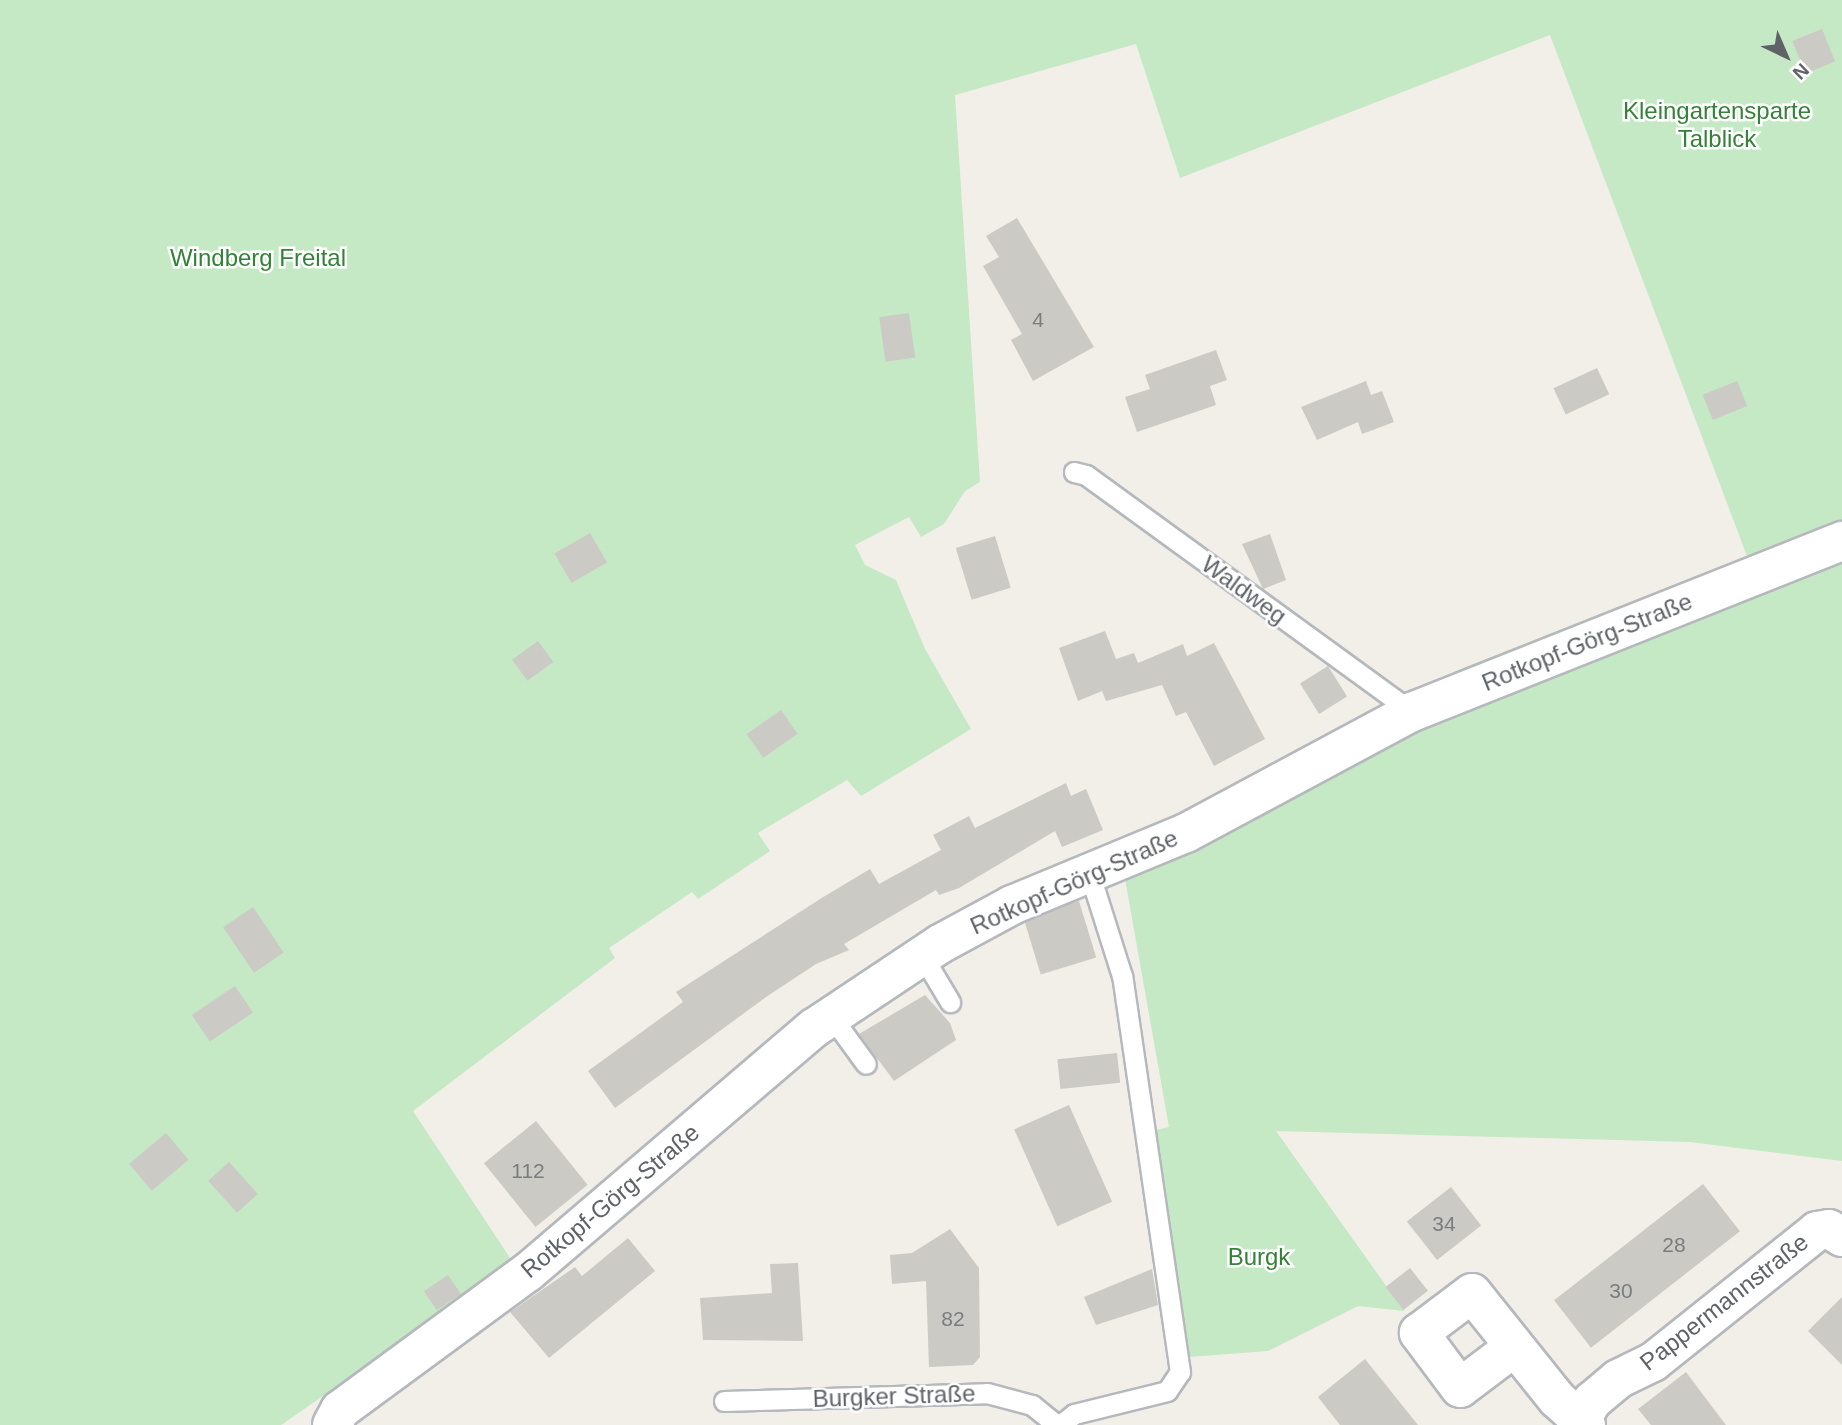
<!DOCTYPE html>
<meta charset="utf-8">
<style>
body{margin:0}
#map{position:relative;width:1842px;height:1425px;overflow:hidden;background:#f1efe8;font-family:Arial,sans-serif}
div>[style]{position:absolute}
.green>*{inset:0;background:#c5e8c5}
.building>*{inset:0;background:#cccac5;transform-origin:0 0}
.roads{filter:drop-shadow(2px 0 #b5b8bc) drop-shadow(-2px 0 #b5b8bc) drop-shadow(0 2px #b5b8bc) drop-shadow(0 -2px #b5b8bc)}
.service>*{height:19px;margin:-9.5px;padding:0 9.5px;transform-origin:9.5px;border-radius:9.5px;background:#fff}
.minor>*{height:38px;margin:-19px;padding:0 19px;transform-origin:19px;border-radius:19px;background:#fff}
span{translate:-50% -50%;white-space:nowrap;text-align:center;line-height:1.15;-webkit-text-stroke:5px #fff;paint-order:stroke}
.number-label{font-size:21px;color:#7a7d7f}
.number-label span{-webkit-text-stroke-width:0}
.park-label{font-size:24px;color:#348238}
.street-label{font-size:24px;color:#5f6368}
.north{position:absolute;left:1751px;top:21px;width:70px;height:70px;-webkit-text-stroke:5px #fff;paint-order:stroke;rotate:136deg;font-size:19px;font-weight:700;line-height:28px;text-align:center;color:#5f6368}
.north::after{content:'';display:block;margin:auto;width:24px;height:32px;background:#5f6368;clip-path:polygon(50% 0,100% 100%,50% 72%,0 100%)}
</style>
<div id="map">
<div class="green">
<i style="clip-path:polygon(0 0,1842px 0,1842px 1161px,1690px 1142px,1276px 1131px,1404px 1311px,1358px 1306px,1268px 1351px,1189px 1357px,1156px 1130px,1169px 1127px,1119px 845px,1458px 670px,1747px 556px,1550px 35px,1180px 178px,1136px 44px,955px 95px,980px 482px,965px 491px,944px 524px,921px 537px,909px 517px,855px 545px,865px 565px,896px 580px,925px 649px,971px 729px,861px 796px,847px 780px,758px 833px,770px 851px,698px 899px,692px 892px,609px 948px,615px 958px,413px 1111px,514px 1264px,281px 1425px,0 1425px)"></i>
</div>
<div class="building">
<i style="left:1822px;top:29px;width:35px;height:32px;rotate:68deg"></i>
<i style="clip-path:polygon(1017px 218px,1094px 347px,1033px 381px,1011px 340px,1022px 334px,983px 266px,999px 257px,986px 236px)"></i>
<i style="left:909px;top:313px;width:45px;height:30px;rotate:82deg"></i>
<i style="clip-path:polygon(1216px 350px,1227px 380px,1210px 386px,1216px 405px,1137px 432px,1125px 397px,1150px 389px,1145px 375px)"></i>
<i style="left:1597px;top:368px;width:29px;height:48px;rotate:65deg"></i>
<i style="clip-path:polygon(1366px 381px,1371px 395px,1382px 391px,1394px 422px,1362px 434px,1358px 422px,1317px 440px,1301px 407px)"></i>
<i style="left:1737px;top:381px;width:27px;height:37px;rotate:68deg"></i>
<i style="left:590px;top:533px;width:34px;height:41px;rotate:60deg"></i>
<i style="clip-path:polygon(1270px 534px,1286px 580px,1263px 589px,1242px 544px)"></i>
<i style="left:995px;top:536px;width:54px;height:41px;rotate:73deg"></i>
<i style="clip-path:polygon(1105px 631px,1116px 659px,1134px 653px,1138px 663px,1183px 644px,1187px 656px,1214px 643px,1265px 739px,1214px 766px,1186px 712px,1176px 716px,1162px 685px,1106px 701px,1102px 691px,1078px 701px,1059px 648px)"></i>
<i style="left:538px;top:641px;width:26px;height:32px;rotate:54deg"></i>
<i style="left:1328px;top:666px;width:36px;height:33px;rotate:58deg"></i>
<i style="left:781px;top:710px;width:29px;height:42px;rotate:55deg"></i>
<i style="clip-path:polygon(1066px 783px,1071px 796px,1086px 789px,1103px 830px,1062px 847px,1055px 831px,959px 888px,939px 895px,936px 890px,844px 944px,849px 950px,816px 964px,766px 997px,615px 1108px,588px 1071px,683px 1002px,676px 992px,820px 899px,870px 869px,879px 884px,941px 850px,933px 835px,969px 816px,975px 828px)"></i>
<i style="left:1079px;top:901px;width:59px;height:58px;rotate:73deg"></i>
<i style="left:253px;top:907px;width:55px;height:36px;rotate:56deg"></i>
<i style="left:235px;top:986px;width:32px;height:52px;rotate:56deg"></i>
<i style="clip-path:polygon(925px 995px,950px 1023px,956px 1040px,894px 1081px,859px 1034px)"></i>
<i style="left:1117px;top:1053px;width:30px;height:60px;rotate:84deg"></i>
<i style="left:1069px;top:1105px;width:106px;height:60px;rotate:66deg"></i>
<i style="left:536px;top:1121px;width:82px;height:67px;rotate:51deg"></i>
<i style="left:166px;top:1133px;width:35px;height:48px;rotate:50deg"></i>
<i style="left:229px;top:1162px;width:43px;height:28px;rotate:48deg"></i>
<i style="left:1703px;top:1184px;width:60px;height:189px;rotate:52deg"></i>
<i style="left:1451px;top:1187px;width:49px;height:56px;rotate:52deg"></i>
<i style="clip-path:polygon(950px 1229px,979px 1268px,980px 1357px,973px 1365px,929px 1367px,926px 1281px,892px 1284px,890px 1255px,912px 1253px)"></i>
<i style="clip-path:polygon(628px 1238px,655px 1271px,549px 1358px,510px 1312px,575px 1267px,582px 1276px)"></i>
<i style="clip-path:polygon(798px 1263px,803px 1341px,703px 1340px,700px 1298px,772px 1293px,770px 1264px)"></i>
<i style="left:1410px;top:1268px;width:29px;height:31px;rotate:52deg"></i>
<i style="clip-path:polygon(1152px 1269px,1158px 1305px,1096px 1325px,1084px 1297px)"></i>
<i style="left:448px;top:1275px;width:23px;height:29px;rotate:56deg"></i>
<i style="clip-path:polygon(1842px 1297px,1842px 1365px,1808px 1331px)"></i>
<i style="clip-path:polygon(1365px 1359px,1418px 1425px,1340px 1425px,1318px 1397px)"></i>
<i style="clip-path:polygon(1686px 1372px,1710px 1404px,1726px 1425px,1651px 1425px,1638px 1409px)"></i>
</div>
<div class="roads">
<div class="service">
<i style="left:1074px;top:472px;width:12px;rotate:14deg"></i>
<i style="left:1086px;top:475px;width:403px;rotate:36deg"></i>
<i style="left:922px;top:955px;width:55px;rotate:59.2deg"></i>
<i style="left:831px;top:1016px;width:59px;rotate:53.9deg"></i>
<i style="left:724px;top:1401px;width:263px;rotate:-1.7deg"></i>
<i style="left:987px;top:1393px;width:47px;rotate:14.9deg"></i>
<i style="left:1032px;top:1405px;width:32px;rotate:39deg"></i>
<i style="left:1060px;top:1425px;width:18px;rotate:-38deg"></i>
<i style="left:1074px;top:1414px;width:96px;rotate:-13.9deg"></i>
<i style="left:1167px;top:1391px;width:23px;rotate:-56deg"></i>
<i style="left:1180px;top:1372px;width:400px;rotate:-98.3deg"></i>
<i style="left:1122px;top:976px;width:106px;rotate:-107.6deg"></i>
</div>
<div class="minor">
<i style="left:1513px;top:1348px;width:66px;rotate:143deg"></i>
<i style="left:1460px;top:1388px;width:69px;rotate:-126.7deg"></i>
<i style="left:1419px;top:1333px;width:66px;rotate:-37deg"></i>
<i style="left:1472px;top:1293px;width:136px;rotate:51.3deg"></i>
<i style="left:1557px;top:1399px;width:39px;rotate:42deg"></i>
<i style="left:1581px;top:1420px;width:22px;rotate:-60deg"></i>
<i style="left:1592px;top:1401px;width:34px;rotate:-40deg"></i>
<i style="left:1618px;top:1379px;width:39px;rotate:-26deg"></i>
<i style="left:1653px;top:1362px;width:210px;rotate:-38.6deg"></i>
<i style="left:1817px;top:1231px;width:12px;rotate:-9deg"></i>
<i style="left:1829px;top:1229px;width:15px;rotate:32deg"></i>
<i style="left:332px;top:1425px;width:17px;rotate:-62deg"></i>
<i style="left:340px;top:1410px;width:233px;rotate:-36.3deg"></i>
<i style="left:528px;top:1272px;width:376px;rotate:-40.5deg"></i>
<i style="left:814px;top:1028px;width:151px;rotate:-33.7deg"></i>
<i style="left:940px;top:944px;width:82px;rotate:-28.4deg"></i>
<i style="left:1012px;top:905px;width:188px;rotate:-22.5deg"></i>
<i style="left:1186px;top:833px;width:256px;rotate:-28.2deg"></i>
<i style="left:1412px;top:712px;width:463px;rotate:-21.7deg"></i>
</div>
</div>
<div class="number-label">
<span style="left:1038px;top:320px">4</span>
<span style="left:528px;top:1171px">112</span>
<span style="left:1444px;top:1224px">34</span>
<span style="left:1674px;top:1245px">28</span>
<span style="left:1621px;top:1291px">30</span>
<span style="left:953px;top:1319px">82</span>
</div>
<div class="park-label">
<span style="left:1717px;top:125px">Kleingartensparte<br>Talblick</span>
<span style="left:258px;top:258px">Windberg Freital</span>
<span style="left:1259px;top:1257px">Burgk</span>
</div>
<div class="street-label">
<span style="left:1244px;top:590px;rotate:36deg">Waldweg</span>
<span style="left:1587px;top:642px;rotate:-22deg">Rotkopf-Görg-Straße</span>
<span style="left:1074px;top:882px;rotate:-24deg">Rotkopf-Görg-Straße</span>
<span style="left:610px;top:1201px;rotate:-40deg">Rotkopf-Görg-Straße</span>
<span style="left:1724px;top:1302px;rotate:-38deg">Pappermannstraße</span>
<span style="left:894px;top:1396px;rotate:-2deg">Burgker Straße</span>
</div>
<div class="north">N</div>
</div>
